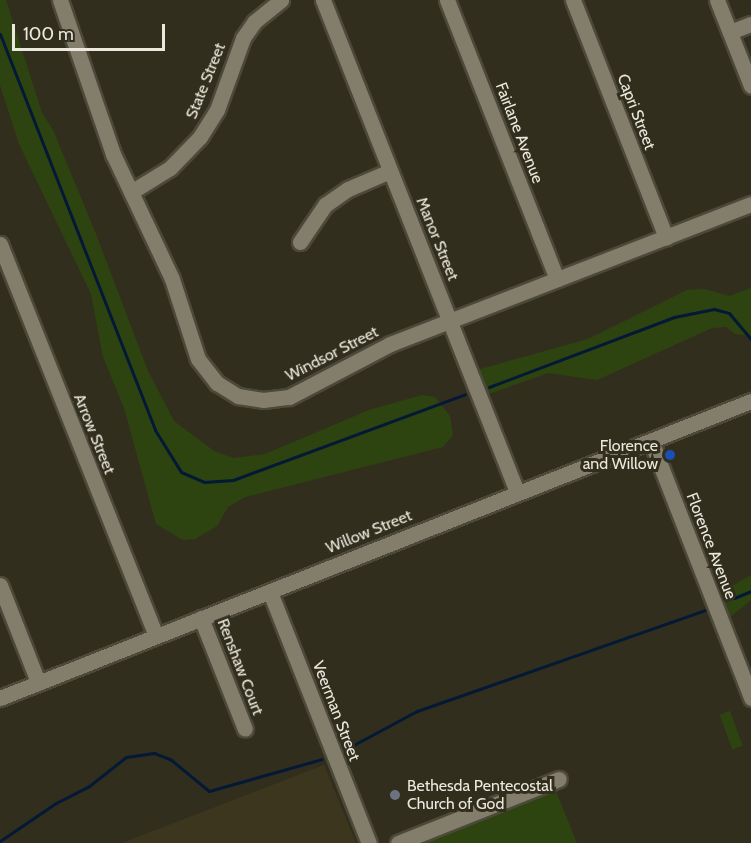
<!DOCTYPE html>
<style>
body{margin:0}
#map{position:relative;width:751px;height:843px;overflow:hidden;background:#322e1e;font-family:Cabin,sans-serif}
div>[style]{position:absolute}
.built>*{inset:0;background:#3c361f}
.green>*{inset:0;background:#2e4410;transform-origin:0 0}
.stream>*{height:3px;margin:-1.5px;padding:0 1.5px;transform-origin:1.5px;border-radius:1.5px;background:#031935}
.roads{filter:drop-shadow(2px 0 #4c493b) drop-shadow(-2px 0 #4c493b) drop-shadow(0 2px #4c493b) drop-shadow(0 -2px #4c493b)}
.minor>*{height:15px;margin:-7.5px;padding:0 7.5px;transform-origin:7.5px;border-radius:7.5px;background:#837e6b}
.dots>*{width:16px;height:16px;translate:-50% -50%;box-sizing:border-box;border:3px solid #322e1e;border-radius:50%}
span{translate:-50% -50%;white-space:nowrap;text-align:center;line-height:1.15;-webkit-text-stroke:6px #322e1e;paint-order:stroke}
.street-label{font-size:16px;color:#ebe9de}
.poi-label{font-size:16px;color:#ebe9de}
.right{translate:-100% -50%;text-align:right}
.left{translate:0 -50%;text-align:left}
.scale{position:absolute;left:12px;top:24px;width:153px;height:27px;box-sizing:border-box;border:3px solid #ebe9de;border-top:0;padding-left:8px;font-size:18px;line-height:21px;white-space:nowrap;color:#ebe9de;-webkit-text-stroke:4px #322e1e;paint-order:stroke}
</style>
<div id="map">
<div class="built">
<i style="clip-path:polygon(324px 765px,356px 843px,122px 843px)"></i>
</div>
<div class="green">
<i style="clip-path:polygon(0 0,6px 0,42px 113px,53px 130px,94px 229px,148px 371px,174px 421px,214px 451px,233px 458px,265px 454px,369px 410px,422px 395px,435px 397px,450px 416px,453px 435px,443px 447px,245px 497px,228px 507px,217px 526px,195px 539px,183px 540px,156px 524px,124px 408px,103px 357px,91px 294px,19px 144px,0 85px)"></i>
<i style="clip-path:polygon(751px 288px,751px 336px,735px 334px,726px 327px,712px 328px,597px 380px,548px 373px,486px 395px,477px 370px,588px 339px,687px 290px,704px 289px,730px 296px)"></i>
<i style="clip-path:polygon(751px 575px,751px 600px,730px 617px,721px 592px)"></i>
<i style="left:730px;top:711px;width:37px;height:11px;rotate:70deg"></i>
<i style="clip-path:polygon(555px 789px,577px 843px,418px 843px)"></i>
</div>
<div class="stream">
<i style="left:0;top:34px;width:425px;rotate:68.6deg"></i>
<i style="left:155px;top:430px;width:49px;rotate:58.2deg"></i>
<i style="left:181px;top:472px;width:25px;rotate:23deg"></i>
<i style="left:204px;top:482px;width:29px;rotate:-4deg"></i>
<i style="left:233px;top:480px;width:247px;rotate:-20.3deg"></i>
<i style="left:489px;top:387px;width:198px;rotate:-20.7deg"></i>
<i style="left:674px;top:317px;width:41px;rotate:-11.3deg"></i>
<i style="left:714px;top:309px;width:16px;rotate:15deg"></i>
<i style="left:729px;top:313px;width:34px;rotate:50deg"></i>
<i style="left:734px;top:598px;width:18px;rotate:-22deg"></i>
<i style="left:346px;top:749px;width:81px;rotate:-28.2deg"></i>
<i style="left:417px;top:711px;width:305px;rotate:-19.3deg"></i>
<i style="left:0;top:841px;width:68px;rotate:-34.2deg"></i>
<i style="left:56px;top:803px;width:36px;rotate:-27deg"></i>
<i style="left:88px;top:787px;width:48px;rotate:-38.3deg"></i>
<i style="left:126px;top:757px;width:28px;rotate:-8deg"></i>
<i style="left:154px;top:753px;width:17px;rotate:21deg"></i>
<i style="left:170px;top:759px;width:50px;rotate:39.4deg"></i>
<i style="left:209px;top:791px;width:117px;rotate:-15.8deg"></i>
</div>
<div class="roads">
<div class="minor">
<i style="left:60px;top:0;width:163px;rotate:71deg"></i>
<i style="left:113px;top:154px;width:138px;rotate:64.7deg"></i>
<i style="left:172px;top:279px;width:84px;rotate:72deg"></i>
<i style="left:198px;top:359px;width:31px;rotate:52deg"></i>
<i style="left:217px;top:383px;width:25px;rotate:32deg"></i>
<i style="left:238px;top:396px;width:25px;rotate:9deg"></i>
<i style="left:263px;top:400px;width:26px;rotate:-7deg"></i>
<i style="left:289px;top:397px;width:114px;rotate:-27.7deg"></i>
<i style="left:390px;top:344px;width:387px;rotate:-21.2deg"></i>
<i style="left:323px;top:0;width:529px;rotate:68.48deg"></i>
<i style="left:447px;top:0;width:300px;rotate:68.5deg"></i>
<i style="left:573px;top:0;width:255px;rotate:68.6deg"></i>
<i style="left:717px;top:0;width:92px;rotate:68.4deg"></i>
<i style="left:730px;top:32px;width:22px;rotate:-21deg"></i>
<i style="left:131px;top:192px;width:46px;rotate:-31.6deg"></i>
<i style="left:170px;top:168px;width:43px;rotate:-45.9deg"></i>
<i style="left:200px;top:137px;width:32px;rotate:-58deg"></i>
<i style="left:217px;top:110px;width:77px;rotate:-70.1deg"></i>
<i style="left:243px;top:38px;width:19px;rotate:-55deg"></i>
<i style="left:254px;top:22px;width:35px;rotate:-39deg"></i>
<i style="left:300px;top:242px;width:45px;rotate:-56deg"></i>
<i style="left:325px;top:205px;width:28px;rotate:-35deg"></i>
<i style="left:348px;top:189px;width:46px;rotate:-23.2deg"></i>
<i style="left:0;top:244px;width:422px;rotate:68.3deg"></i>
<i style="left:651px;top:441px;width:276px;rotate:68.7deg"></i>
<i style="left:0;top:585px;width:104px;rotate:68.6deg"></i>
<i style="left:270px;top:592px;width:270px;rotate:68.5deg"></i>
<i style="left:201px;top:618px;width:119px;rotate:68.4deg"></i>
<i style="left:0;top:698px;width:808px;rotate:-21.58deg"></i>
<i style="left:398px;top:843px;width:173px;rotate:-21.7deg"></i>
</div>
</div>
<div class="dots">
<i style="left:670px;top:455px;background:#1a4fb4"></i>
<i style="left:395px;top:795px;background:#6b7280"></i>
</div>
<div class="street-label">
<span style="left:206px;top:81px;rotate:-68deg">State Street</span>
<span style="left:636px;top:112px;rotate:69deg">Capri Street</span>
<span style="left:519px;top:133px;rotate:69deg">Fairlane Avenue</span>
<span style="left:437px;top:239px;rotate:68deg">Manor Street</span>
<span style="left:332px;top:354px;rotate:-27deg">Windsor Street</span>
<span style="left:94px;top:434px;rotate:68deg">Arrow Street</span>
<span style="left:369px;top:532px;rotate:-22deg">Willow Street</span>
<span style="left:711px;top:546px;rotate:69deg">Florence Avenue</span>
<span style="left:240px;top:667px;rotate:69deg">Renshaw Court</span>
<span style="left:336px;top:711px;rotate:69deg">Veerman Street</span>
</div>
<div class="poi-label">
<span class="right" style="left:658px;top:455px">Florence<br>and Willow</span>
<span class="left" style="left:407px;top:795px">Bethesda Pentecostal<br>Church of God</span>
</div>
<div class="scale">100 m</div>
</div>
